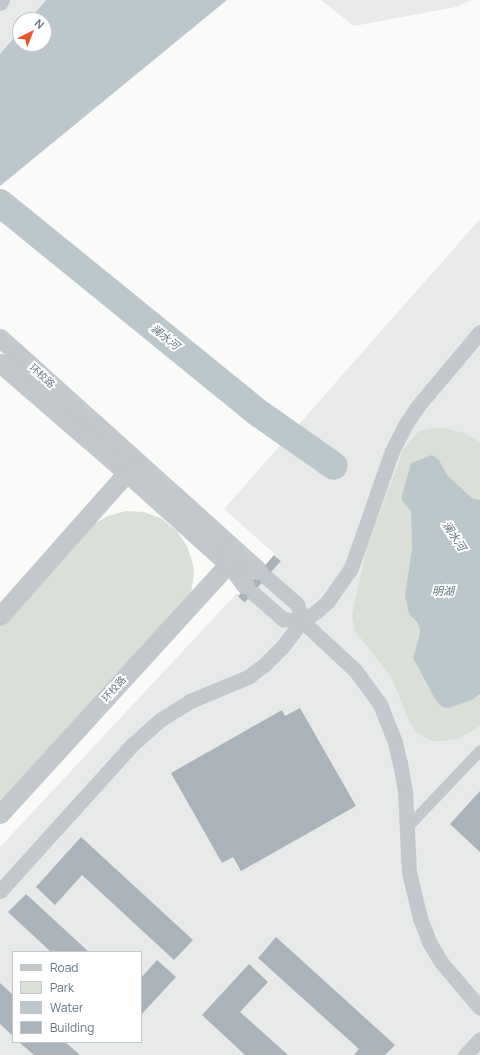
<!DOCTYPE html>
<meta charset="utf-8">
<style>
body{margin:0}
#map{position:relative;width:480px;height:1055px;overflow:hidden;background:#fafaf8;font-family:Manrope,"Noto Sans SC",sans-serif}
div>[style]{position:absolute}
.built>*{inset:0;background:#e8e9e9}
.green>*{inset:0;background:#dadfd7}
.water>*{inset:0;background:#bbc7cb}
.river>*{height:28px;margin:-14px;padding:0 14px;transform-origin:14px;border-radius:14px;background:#bbc7cb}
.building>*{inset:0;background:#aab3b9;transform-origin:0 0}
.pedestrian>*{height:11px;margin:-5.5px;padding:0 5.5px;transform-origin:5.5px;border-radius:5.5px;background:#c3c8cc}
.minor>*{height:15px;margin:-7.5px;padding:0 7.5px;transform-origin:7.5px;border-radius:7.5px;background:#c3c8cc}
.tertiary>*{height:19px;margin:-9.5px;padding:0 9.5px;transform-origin:9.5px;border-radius:9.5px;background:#c3c8cc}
span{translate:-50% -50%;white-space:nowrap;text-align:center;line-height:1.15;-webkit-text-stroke:4px #fff;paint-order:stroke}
.street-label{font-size:10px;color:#657683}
.water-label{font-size:11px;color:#60757c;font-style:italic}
.legend{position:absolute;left:12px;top:951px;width:130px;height:92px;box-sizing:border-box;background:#fff;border:1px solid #c1c8cd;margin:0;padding:5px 7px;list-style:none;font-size:12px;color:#657683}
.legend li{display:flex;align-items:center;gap:8px;height:20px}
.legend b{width:20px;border:1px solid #c1c8cd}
.north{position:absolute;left:12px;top:12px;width:40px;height:40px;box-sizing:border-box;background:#fff;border:1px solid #c1c8cd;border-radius:50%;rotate:42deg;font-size:11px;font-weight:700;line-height:16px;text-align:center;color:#657683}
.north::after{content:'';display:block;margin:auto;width:14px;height:18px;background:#e4572e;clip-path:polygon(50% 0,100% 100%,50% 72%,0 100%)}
</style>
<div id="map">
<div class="built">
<i style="clip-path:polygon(evenodd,0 0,121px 0,0 121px,0 0,20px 20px,44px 20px,44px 44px,20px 44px,20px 20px)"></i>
<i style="clip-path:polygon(321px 0,472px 0,456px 7px,354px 26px)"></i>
<i style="clip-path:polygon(evenodd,480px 219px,480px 1055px,0 1055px,0 847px,237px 593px,244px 597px,278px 557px,224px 509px,480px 219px,13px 952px,141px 952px,141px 1042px,13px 1042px,13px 952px)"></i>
</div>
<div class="green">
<i style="clip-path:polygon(432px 428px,444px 428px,464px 433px,480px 442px,480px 500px,472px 498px,447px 475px,439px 460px,411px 511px,412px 548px,405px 595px,409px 614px,417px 622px,420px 629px,419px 637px,413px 658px,435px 699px,472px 700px,480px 694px,480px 726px,460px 738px,443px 741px,432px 741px,417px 733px,409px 721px,391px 676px,355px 631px,352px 615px,367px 548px,403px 450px,419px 431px)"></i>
<i style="clip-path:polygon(126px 511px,144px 512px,162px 519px,177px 531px,187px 546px,193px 564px,194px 573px,191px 593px,0 809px,0 627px,92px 525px,108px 516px)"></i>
</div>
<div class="water">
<i style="clip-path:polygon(46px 0,227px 0,0 186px,0 54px,20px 31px,20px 44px,44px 44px,44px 20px,29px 20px)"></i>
<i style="clip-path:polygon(432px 455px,439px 460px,447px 475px,472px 498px,480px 500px,480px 694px,472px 700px,448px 708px,442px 707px,435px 699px,413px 658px,419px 637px,420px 629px,417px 622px,409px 614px,405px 595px,412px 548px,411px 511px,401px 499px,411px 463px)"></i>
</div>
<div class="river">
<i style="left:0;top:203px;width:335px;rotate:39.1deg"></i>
<i style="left:260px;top:414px;width:90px;rotate:35.1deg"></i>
</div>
<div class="building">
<i style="left:274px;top:555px;width:9px;height:55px;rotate:41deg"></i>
<i style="clip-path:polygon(300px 708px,356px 806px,241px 871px,233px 857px,222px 863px,171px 773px,282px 710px,285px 716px)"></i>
<i style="clip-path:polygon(480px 791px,480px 852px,450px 824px)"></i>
<i style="clip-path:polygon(81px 837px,193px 940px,174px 960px,82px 875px,55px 905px,36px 887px)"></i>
<i style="clip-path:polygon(26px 894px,89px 952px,51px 952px,8px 912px)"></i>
<i style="clip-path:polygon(276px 937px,395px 1045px,385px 1055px,354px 1055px,359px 1049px,258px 958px)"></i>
<i style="clip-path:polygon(157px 960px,176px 977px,141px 1015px,141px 978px)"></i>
<i style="clip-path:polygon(249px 964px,268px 982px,240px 1012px,288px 1055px,245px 1055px,202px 1015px)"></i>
<i style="clip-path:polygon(0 983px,13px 995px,13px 1036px,0 1024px)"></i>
<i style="clip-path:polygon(19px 1042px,65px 1042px,80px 1055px,34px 1055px)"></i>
</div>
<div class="pedestrian">
<i style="left:407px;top:827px;width:106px;rotate:-46.5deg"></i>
</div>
<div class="minor">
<i style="left:0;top:3px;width:4px;rotate:-56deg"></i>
<i style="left:253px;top:593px;width:40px;rotate:41deg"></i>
<i style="left:283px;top:619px;width:19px;rotate:6deg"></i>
<i style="left:302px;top:621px;width:18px;rotate:-106deg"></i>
<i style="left:297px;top:604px;width:40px;rotate:-139deg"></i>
<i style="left:302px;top:621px;width:72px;rotate:42.8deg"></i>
<i style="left:355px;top:670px;width:42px;rotate:53.7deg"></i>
<i style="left:380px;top:704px;width:41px;rotate:68.5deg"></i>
<i style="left:395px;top:742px;width:22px;rotate:77deg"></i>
<i style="left:400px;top:763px;width:28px;rotate:80deg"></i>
<i style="left:405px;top:791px;width:81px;rotate:87.2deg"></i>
<i style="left:409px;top:872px;width:47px;rotate:76.6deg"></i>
<i style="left:420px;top:918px;width:26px;rotate:69deg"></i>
<i style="left:429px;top:942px;width:23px;rotate:59deg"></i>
<i style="left:441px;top:962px;width:60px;rotate:49.7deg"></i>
<i style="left:0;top:891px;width:197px;rotate:-47.9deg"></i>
<i style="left:132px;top:745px;width:38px;rotate:-42deg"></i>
<i style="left:160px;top:720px;width:36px;rotate:-32deg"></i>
<i style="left:190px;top:701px;width:63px;rotate:-22.5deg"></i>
<i style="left:248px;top:677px;width:21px;rotate:-37deg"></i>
<i style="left:265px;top:664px;width:25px;rotate:-45deg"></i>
<i style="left:283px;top:646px;width:31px;rotate:-53deg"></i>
<i style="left:302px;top:621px;width:18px;rotate:-34deg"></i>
<i style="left:317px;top:611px;width:15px;rotate:-42deg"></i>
<i style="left:328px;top:601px;width:40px;rotate:-55.1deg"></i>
<i style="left:351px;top:568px;width:124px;rotate:-70.7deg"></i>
<i style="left:392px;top:451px;width:30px;rotate:-63deg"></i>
<i style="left:406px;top:424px;width:20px;rotate:-57deg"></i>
<i style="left:417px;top:407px;width:98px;rotate:-50deg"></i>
<i style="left:465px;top:1055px;width:22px;rotate:-47deg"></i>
</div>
<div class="tertiary">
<i style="left:0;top:338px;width:347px;rotate:42deg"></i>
<i style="left:0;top:363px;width:167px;rotate:40.9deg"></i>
<i style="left:126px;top:472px;width:145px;rotate:41.9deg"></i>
<i style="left:234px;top:569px;width:19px;rotate:55deg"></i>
<i style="left:0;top:616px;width:183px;rotate:-48.5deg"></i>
<i style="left:121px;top:479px;width:20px;rotate:-45deg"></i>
<i style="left:0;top:814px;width:338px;rotate:-47.6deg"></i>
<i style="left:228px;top:564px;width:16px;rotate:-76deg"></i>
</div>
<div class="street-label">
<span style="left:42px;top:376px;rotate:42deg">环校路</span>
<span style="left:114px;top:689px;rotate:-48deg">环校路</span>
</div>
<div class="water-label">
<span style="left:165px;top:337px;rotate:39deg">澜水河</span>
<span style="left:454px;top:536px;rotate:57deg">澜水河</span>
<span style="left:443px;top:591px">明湖</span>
</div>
<ul class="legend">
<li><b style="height:5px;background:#c3c8cc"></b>Road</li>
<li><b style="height:11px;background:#dadfd7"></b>Park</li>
<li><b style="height:11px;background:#bbc7cb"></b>Water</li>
<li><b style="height:11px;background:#aab3b9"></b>Building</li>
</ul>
<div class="north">N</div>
</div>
